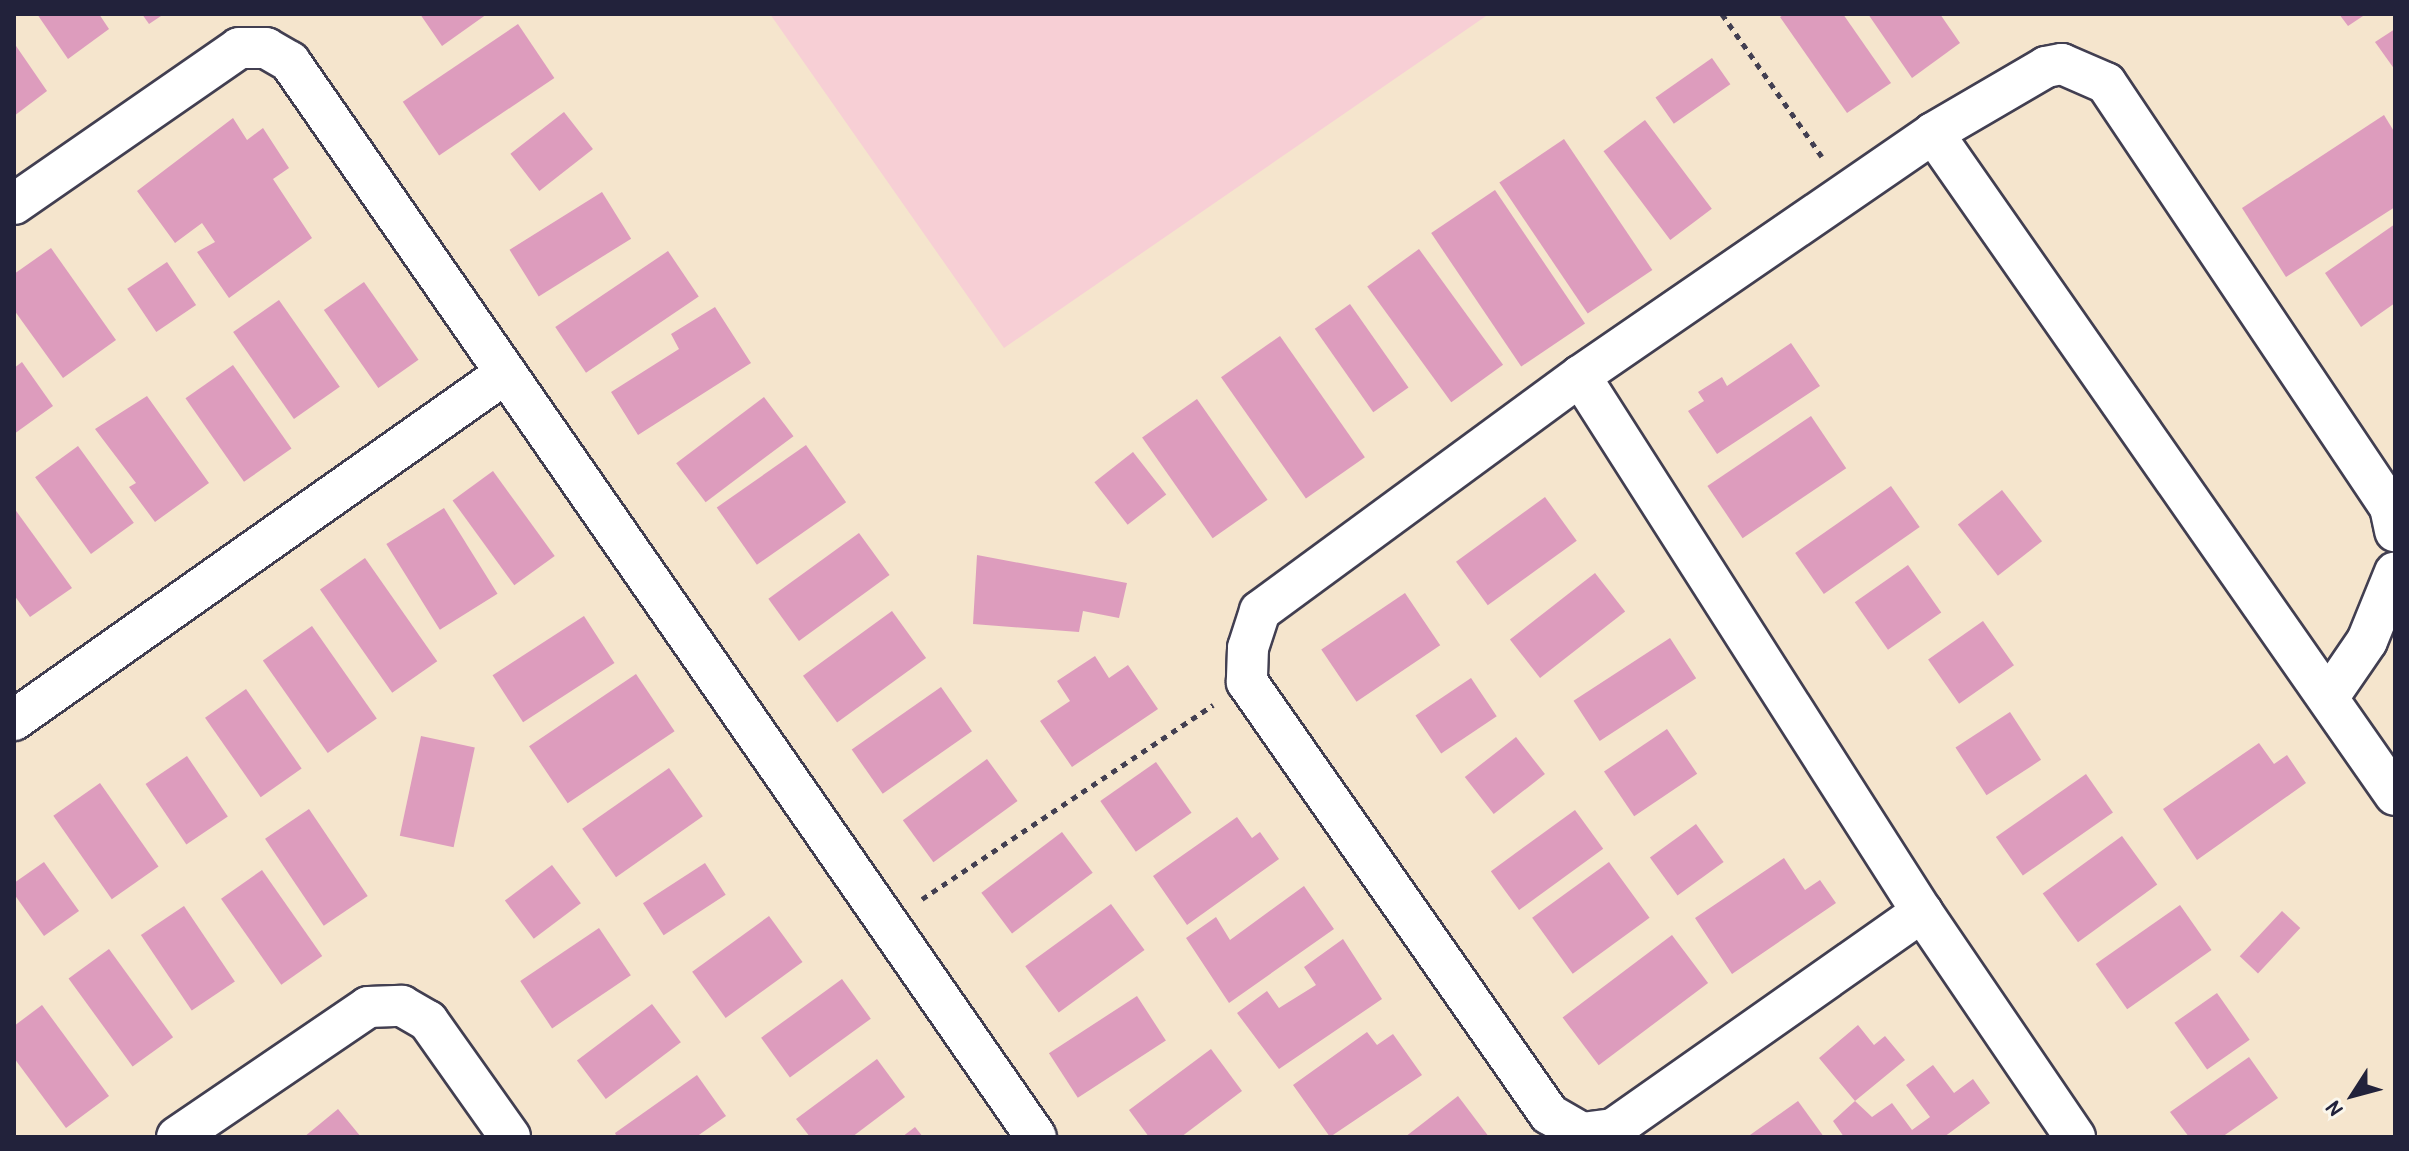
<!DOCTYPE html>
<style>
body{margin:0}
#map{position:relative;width:2409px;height:1151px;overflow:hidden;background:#f5e5cd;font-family:"Patrick Hand",sans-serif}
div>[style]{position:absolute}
.built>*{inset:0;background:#f7cfd5}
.building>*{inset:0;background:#dd9cbd;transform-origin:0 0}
.path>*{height:5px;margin-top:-2.5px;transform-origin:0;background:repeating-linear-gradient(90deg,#423f51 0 6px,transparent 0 12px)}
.roads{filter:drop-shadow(2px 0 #423f51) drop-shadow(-2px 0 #423f51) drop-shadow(0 2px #423f51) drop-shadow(0 -2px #423f51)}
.street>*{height:40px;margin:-20px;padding:0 20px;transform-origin:20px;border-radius:20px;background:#fff}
span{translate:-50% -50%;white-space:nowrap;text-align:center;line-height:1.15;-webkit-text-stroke:7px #fbf7ec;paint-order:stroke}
.frame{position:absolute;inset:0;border:16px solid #22223b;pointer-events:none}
.north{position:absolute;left:2313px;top:1055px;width:80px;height:80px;-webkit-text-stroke:6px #fbf7ec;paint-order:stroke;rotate:234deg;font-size:22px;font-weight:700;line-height:32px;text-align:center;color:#22223b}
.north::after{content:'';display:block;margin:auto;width:28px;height:36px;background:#22223b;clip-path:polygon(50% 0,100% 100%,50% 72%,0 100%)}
</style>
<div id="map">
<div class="built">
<i style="clip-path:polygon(770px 14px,1489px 14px,1004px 348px)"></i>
</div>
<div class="building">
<i style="clip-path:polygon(37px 14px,99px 14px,109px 29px,68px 59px)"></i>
<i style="clip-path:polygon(142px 14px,164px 14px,149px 24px)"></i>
<i style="clip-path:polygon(420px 14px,487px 14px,442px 46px)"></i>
<i style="clip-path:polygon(1785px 14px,1843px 14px,1891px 83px,1847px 113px,1780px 17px)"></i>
<i style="clip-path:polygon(1868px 14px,1940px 14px,1960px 43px,1912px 78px)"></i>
<i style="clip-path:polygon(2339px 14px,2366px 14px,2348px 26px)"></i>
<i style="left:518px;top:24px;width:65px;height:139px;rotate:56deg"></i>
<i style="clip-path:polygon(2395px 29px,2395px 70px,2375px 42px)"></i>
<i style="clip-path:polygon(14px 43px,47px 91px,14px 116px)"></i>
<i style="left:1712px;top:58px;width:32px;height:69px;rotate:55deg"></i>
<i style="left:564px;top:112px;width:47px;height:68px;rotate:52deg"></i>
<i style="clip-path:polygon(2384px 115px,2395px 133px,2395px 207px,2286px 277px,2242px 208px)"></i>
<i style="clip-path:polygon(233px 118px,247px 140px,263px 128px,289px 168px,273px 179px,312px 238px,229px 298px,197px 252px,215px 242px,202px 223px,175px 243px,137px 191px)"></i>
<i style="left:1645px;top:120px;width:111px;height:52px;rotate:53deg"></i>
<i style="left:1564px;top:139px;width:158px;height:78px;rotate:56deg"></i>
<i style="left:1495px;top:190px;width:161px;height:77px;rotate:56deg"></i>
<i style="left:602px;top:192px;width:55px;height:109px;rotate:58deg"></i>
<i style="clip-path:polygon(2395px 224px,2395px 303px,2361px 327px,2325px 273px)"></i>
<i style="clip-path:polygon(51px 248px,116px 340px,63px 378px,14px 310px,14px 274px)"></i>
<i style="left:1419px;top:249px;width:143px;height:64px;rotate:54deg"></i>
<i style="left:668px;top:251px;width:55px;height:136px;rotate:56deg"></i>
<i style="left:167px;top:262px;width:52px;height:48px;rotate:56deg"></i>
<i style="left:364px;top:282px;width:95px;height:49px;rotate:55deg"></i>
<i style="left:279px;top:300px;width:106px;height:56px;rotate:55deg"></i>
<i style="left:1350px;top:304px;width:102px;height:43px;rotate:55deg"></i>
<i style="clip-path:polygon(715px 307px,751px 363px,638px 435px,611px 392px,679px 349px,671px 334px)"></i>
<i style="left:1280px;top:336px;width:148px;height:72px;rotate:55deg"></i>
<i style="clip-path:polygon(1791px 343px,1820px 386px,1717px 454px,1688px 411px,1704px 401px,1698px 392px,1722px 377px,1727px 386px)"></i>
<i style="clip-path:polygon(22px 362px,53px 406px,14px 434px,14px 368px)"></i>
<i style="left:233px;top:365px;width:102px;height:58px;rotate:55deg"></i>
<i style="clip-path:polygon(147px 396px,209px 483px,155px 522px,129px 487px,136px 483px,95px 429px)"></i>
<i style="left:764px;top:397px;width:49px;height:110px;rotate:53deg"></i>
<i style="left:1197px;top:399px;width:123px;height:67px;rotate:55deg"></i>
<i style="left:1811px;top:416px;width:63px;height:125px;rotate:56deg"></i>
<i style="left:806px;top:445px;width:70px;height:109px;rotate:55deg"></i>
<i style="left:78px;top:446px;width:95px;height:53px;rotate:54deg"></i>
<i style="left:1133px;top:452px;width:54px;height:49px;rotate:52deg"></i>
<i style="left:493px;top:471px;width:105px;height:50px;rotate:54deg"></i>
<i style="left:1891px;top:486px;width:50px;height:117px;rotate:55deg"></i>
<i style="left:2002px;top:490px;width:65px;height:56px;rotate:52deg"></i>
<i style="left:1545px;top:497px;width:54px;height:110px;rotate:54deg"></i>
<i style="clip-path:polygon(14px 508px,72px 588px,30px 617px,14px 595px)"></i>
<i style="left:444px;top:508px;width:101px;height:68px;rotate:58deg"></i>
<i style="left:859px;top:533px;width:52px;height:112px;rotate:54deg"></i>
<i style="clip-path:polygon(977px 555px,1127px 583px,1119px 618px,1083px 611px,1079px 632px,973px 624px)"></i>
<i style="left:365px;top:558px;width:126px;height:55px;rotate:55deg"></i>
<i style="left:1908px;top:565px;width:58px;height:65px;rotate:55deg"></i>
<i style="left:1595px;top:573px;width:49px;height:108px;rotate:52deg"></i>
<i style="left:1405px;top:593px;width:63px;height:101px;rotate:56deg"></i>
<i style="left:892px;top:611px;width:58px;height:110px;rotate:54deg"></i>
<i style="left:584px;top:616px;width:56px;height:109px;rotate:57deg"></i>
<i style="left:1983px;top:621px;width:54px;height:67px;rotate:55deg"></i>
<i style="left:312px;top:626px;width:113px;height:60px;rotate:55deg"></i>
<i style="left:1670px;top:638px;width:48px;height:115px;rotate:57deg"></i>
<i style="clip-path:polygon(1095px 656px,1109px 678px,1128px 665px,1158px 709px,1072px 767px,1040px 721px,1070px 701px,1057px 681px)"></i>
<i style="left:636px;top:674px;width:69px;height:129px;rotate:56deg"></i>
<i style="left:1471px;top:678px;width:46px;height:67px;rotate:56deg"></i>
<i style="left:941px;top:687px;width:54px;height:109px;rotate:55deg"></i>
<i style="left:246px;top:689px;width:97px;height:50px;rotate:55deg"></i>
<i style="left:2010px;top:712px;width:57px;height:65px;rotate:57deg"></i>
<i style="left:1667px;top:729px;width:54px;height:76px;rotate:56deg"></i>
<i style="left:421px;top:736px;width:55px;height:102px;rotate:12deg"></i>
<i style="left:1516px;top:737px;width:47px;height:65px;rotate:52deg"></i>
<i style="clip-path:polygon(2259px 743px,2274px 764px,2287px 755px,2306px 783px,2197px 860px,2163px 809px)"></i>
<i style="left:187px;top:756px;width:73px;height:50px;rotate:56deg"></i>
<i style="left:987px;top:759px;width:52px;height:104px;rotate:54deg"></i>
<i style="left:1156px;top:762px;width:62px;height:68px;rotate:55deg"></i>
<i style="left:669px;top:768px;width:59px;height:106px;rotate:55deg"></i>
<i style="left:2086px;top:774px;width:47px;height:110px;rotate:55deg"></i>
<i style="left:100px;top:783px;width:102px;height:57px;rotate:55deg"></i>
<i style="left:309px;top:809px;width:105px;height:53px;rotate:56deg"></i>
<i style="left:1575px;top:810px;width:48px;height:104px;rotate:54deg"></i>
<i style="clip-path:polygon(1237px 817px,1252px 838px,1260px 832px,1279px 859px,1187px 925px,1153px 876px)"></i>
<i style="left:1696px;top:824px;width:47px;height:57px;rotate:54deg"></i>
<i style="left:1062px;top:832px;width:51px;height:101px;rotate:53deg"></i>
<i style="left:2122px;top:836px;width:60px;height:98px;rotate:54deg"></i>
<i style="clip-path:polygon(1784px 858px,1805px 890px,1820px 880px,1836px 903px,1732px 974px,1695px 918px)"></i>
<i style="clip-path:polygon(44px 862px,79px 911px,44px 936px,14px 894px,14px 883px)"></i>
<i style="left:1609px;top:862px;width:69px;height:95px;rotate:54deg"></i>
<i style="left:705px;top:863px;width:38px;height:74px;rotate:57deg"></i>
<i style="left:552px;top:865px;width:48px;height:59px;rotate:53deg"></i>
<i style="left:262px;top:870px;width:105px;height:50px;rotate:55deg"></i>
<i style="clip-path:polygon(1304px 886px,1334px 929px,1229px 1003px,1186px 938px,1216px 917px,1230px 940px)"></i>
<i style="left:1111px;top:904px;width:57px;height:106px;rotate:54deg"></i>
<i style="left:2180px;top:905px;width:55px;height:103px;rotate:55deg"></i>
<i style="left:184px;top:906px;width:91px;height:52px;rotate:56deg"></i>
<i style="left:2282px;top:911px;width:25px;height:62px;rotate:43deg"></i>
<i style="left:769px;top:916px;width:57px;height:95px;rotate:54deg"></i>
<i style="left:599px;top:928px;width:57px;height:95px;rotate:56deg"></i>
<i style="left:1672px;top:935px;width:60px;height:137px;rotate:53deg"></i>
<i style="clip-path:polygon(1343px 939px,1382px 999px,1279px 1069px,1237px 1013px,1267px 991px,1279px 1008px,1316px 985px,1304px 967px)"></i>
<i style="left:109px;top:949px;width:109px;height:50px;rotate:54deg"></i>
<i style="left:842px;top:979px;width:49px;height:100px;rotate:54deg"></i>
<i style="left:2217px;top:993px;width:57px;height:52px;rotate:55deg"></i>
<i style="left:1137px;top:996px;width:53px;height:105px;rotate:57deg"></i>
<i style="left:652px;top:1004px;width:48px;height:94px;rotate:53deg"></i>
<i style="clip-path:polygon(42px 1005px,109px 1096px,66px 1128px,14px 1058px,14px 1026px)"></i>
<i style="clip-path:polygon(1858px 1025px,1874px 1045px,1885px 1036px,1905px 1060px,1855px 1101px,1819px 1058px)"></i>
<i style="clip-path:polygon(1367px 1032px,1377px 1045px,1393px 1034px,1422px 1075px,1330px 1137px,1293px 1085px)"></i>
<i style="clip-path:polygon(1211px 1049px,1242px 1091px,1181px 1137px,1149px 1137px,1129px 1110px)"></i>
<i style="clip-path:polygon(2249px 1057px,2278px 1098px,2222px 1137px,2189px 1137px,2170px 1112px)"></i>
<i style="clip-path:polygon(877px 1059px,905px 1097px,852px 1137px,810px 1137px,796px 1119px)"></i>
<i style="clip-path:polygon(1933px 1065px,1954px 1093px,1973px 1079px,1990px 1103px,1944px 1137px,1844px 1137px,1833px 1121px,1855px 1101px,1872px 1117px,1892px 1103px,1912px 1130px,1930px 1117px,1906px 1085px)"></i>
<i style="clip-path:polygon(697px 1075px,726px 1116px,696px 1137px,617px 1137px,615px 1133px)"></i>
<i style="clip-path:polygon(1458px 1096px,1489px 1137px,1405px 1137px)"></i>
<i style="clip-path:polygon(1798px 1101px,1824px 1137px,1752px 1137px,1750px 1135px)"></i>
<i style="clip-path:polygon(338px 1109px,361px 1137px,304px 1137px)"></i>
<i style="clip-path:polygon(915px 1127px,923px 1137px,902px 1137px)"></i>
</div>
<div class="path">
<i style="left:1722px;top:14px;width:174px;rotate:55deg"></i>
<i style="left:922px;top:899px;width:350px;rotate:-33.7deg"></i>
</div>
<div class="roads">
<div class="street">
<i style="left:1933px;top:133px;width:807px;rotate:55.09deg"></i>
<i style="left:14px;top:204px;width:274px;rotate:-34.7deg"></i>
<i style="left:239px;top:48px;width:27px"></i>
<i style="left:266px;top:48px;width:28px;rotate:30deg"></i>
<i style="left:290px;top:62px;width:1308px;rotate:55.24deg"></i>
<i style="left:1580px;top:376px;width:397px;rotate:143.7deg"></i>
<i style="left:1260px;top:611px;width:39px;rotate:108deg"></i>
<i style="left:1248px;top:648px;width:34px;rotate:92deg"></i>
<i style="left:1247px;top:682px;width:527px;rotate:55.04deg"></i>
<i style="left:1549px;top:1114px;width:38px;rotate:30deg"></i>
<i style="left:1582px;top:1133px;width:31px;rotate:-7deg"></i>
<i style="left:1613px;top:1129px;width:378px;rotate:-35.1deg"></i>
<i style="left:2330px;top:695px;width:65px;rotate:-55.6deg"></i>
<i style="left:2367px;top:641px;width:74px;rotate:-67.9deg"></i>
<i style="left:14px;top:720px;width:602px;rotate:-35.19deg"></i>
<i style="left:177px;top:1137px;width:231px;rotate:-34.2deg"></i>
<i style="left:368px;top:1007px;width:34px;rotate:-2deg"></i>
<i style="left:402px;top:1006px;width:30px;rotate:30deg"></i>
<i style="left:428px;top:1021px;width:142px;rotate:54.7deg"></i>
<i style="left:2075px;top:1137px;width:272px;rotate:-124.2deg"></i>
<i style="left:1922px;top:912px;width:636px;rotate:-122.54deg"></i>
<i style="left:1580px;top:376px;width:429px;rotate:-34.5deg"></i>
<i style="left:1933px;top:133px;width:131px;rotate:-30.3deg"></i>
<i style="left:2046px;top:67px;width:16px;rotate:-11deg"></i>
<i style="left:2062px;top:64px;width:48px;rotate:23.4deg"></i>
<i style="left:2106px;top:83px;width:510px;rotate:56.19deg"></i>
<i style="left:2390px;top:507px;width:25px;rotate:78deg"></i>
</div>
</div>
<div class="frame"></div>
<div class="north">N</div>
</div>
